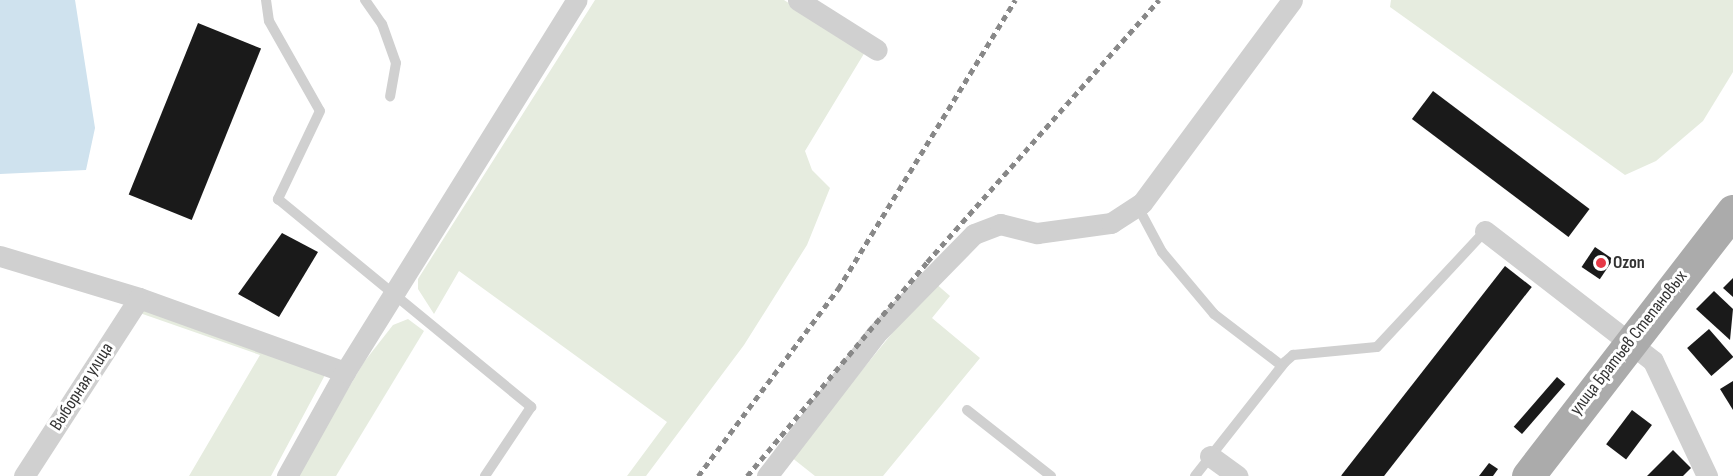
<!DOCTYPE html>
<meta charset="utf-8">
<style>
body{margin:0}
#map{position:relative;width:1733px;height:476px;overflow:hidden;background:#fff;font-family:"Sofia Sans Condensed",sans-serif}
div>[style]{position:absolute}
.green>*{inset:0;background:#e6ecdf}
.water>*{inset:0;background:#cfe2ee}
.building>*{inset:0;background:#1a1a1a;transform-origin:0 0}
.lane>*{height:10px;margin:-5px;padding:0 5px;transform-origin:5px;border-radius:5px;background:#d0d0d0}
.street>*{height:21px;margin:-10.5px;padding:0 10.5px;transform-origin:10.5px;border-radius:10.5px;background:#d0d0d0}
.primary>*{height:33px;margin:-16.5px;padding:0 16.5px;transform-origin:16.5px;border-radius:16.5px;background:#ababab}
.rail>*{height:4.5px;margin-top:-2.25px;transform-origin:0;background:repeating-linear-gradient(90deg,#888 0 6px,transparent 0 10.5px)}
.dots>*{width:16px;height:16px;translate:-50% -50%;box-sizing:border-box;border:3px solid #fff;border-radius:50%}
span{translate:-50% -50%;white-space:nowrap;text-align:center;line-height:1.15;-webkit-text-stroke:6px #fff;paint-order:stroke}
.poi-label{font-size:18px;color:#333;font-weight:700}
.left{translate:0 -50%;text-align:left}
.street-label{font-size:18px;color:#333}
</style>
<div id="map">
<div class="green">
<i style="clip-path:polygon(595px 0,784px 0,865px 52px,805px 151px,812px 170px,830px 188px,807px 245px,744px 345px,646px 476px,627px 476px,667px 422px,459px 271px,434px 314px,418px 289px,418px 279px)"></i>
<i style="clip-path:polygon(1391px 0,1733px 0,1733px 72px,1703px 121px,1656px 161px,1625px 175px,1390px 7px)"></i>
<i style="clip-path:polygon(934px 282px,950px 296px,932px 318px,980px 358px,883px 476px,815px 476px,791px 457px)"></i>
<i style="clip-path:polygon(138px 308px,325px 375px,271px 476px,189px 476px,260px 355px,134px 311px)"></i>
<i style="clip-path:polygon(408px 319px,424px 331px,336px 476px,296px 476px,364px 362px,393px 325px)"></i>
</div>
<div class="water">
<i style="clip-path:polygon(0 0,75px 0,95px 128px,86px 170px,0 174px)"></i>
</div>
<div class="building">
<i style="left:198px;top:23px;width:68px;height:185px;rotate:22deg"></i>
<i style="left:1433px;top:91px;width:196px;height:35px;rotate:37deg"></i>
<i style="clip-path:polygon(282px 233px,318px 252px,279px 317px,238px 294px)"></i>
<i style="left:1595px;top:247px;width:22px;height:24px;rotate:34deg"></i>
<i style="left:1505px;top:266px;width:34px;height:266px;rotate:38deg"></i>
<i style="clip-path:polygon(1733px 278px,1733px 297px,1723px 288px)"></i>
<i style="clip-path:polygon(1714px 291px,1733px 309px,1730px 340px,1696px 309px)"></i>
<i style="left:1709px;top:329px;width:37px;height:29px;rotate:49deg"></i>
<i style="left:1557px;top:377px;width:11px;height:66px;rotate:41deg"></i>
<i style="clip-path:polygon(1733px 381px,1733px 410px,1720px 389px)"></i>
<i style="left:1632px;top:410px;width:25px;height:43px;rotate:37deg"></i>
<i style="clip-path:polygon(1673px 450px,1691px 468px,1683px 476px,1647px 476px)"></i>
<i style="clip-path:polygon(1489px 463px,1498px 469px,1493px 476px,1479px 476px)"></i>
</div>
<div class="lane">
<i style="left:266px;top:0;width:21px;rotate:82deg"></i>
<i style="left:269px;top:21px;width:103px;rotate:60.5deg"></i>
<i style="left:320px;top:111px;width:98px;rotate:115.5deg"></i>
<i style="left:278px;top:199px;width:328px;rotate:39.4deg"></i>
<i style="left:531px;top:407px;width:83px;rotate:123.7deg"></i>
<i style="left:365px;top:0;width:29px;rotate:55deg"></i>
<i style="left:382px;top:24px;width:41px;rotate:70.3deg"></i>
<i style="left:396px;top:63px;width:34px;rotate:100deg"></i>
<i style="left:1138px;top:207px;width:51px;rotate:61.9deg"></i>
<i style="left:1162px;top:252px;width:81px;rotate:50deg"></i>
<i style="left:1214px;top:314px;width:84px;rotate:37.3deg"></i>
<i style="left:967px;top:410px;width:107px;rotate:38.2deg"></i>
<i style="left:1195px;top:476px;width:145px;rotate:-51.7deg"></i>
<i style="left:1285px;top:362px;width:11px;rotate:-41deg"></i>
<i style="left:1293px;top:355px;width:84px;rotate:-5.4deg"></i>
<i style="left:1377px;top:347px;width:158px;rotate:-47deg"></i>
</div>
<div class="street">
<i style="left:798px;top:0;width:93px;rotate:32.3deg"></i>
<i style="left:1485px;top:231px;width:212px;rotate:37.7deg"></i>
<i style="left:1653px;top:361px;width:127px;rotate:64.8deg"></i>
<i style="left:0;top:256px;width:145px;rotate:16.8deg"></i>
<i style="left:139px;top:298px;width:219px;rotate:19.8deg"></i>
<i style="left:1210px;top:456px;width:34px;rotate:36deg"></i>
<i style="left:24px;top:476px;width:212px;rotate:-57.1deg"></i>
<i style="left:287px;top:476px;width:119px;rotate:-60.9deg"></i>
<i style="left:345px;top:372px;width:438px;rotate:-58.1deg"></i>
<i style="left:767px;top:476px;width:178px;rotate:-52.5deg"></i>
<i style="left:875px;top:335px;width:141px;rotate:-45.6deg"></i>
<i style="left:974px;top:234px;width:28px;rotate:-21deg"></i>
<i style="left:1000px;top:224px;width:38px;rotate:14deg"></i>
<i style="left:1037px;top:233px;width:75px;rotate:-7.7deg"></i>
<i style="left:1111px;top:223px;width:37px;rotate:-33deg"></i>
<i style="left:1142px;top:203px;width:252px;rotate:-53.5deg"></i>
</div>
<div class="primary">
<i style="left:1528px;top:476px;width:335px;rotate:-52.3deg"></i>
</div>
<div class="rail">
<i style="left:698px;top:476px;width:234px;rotate:-53.2deg"></i>
<i style="left:838px;top:289px;width:339px;rotate:-58.5deg"></i>
<i style="left:747px;top:476px;width:280px;rotate:-49.9deg"></i>
<i style="left:927px;top:262px;width:350px;rotate:-48.5deg"></i>
</div>
<div class="dots">
<i style="left:1601px;top:263px;background:#e63946"></i>
</div>
<div class="poi-label">
<span class="left" style="left:1613px;top:263px">Ozon</span>
</div>
<div class="street-label">
<span style="left:1629px;top:343px;rotate:-52deg">улица Братьев Степановых</span>
<span style="left:82px;top:387px;rotate:-57deg">Выборная улица</span>
</div>
</div>
